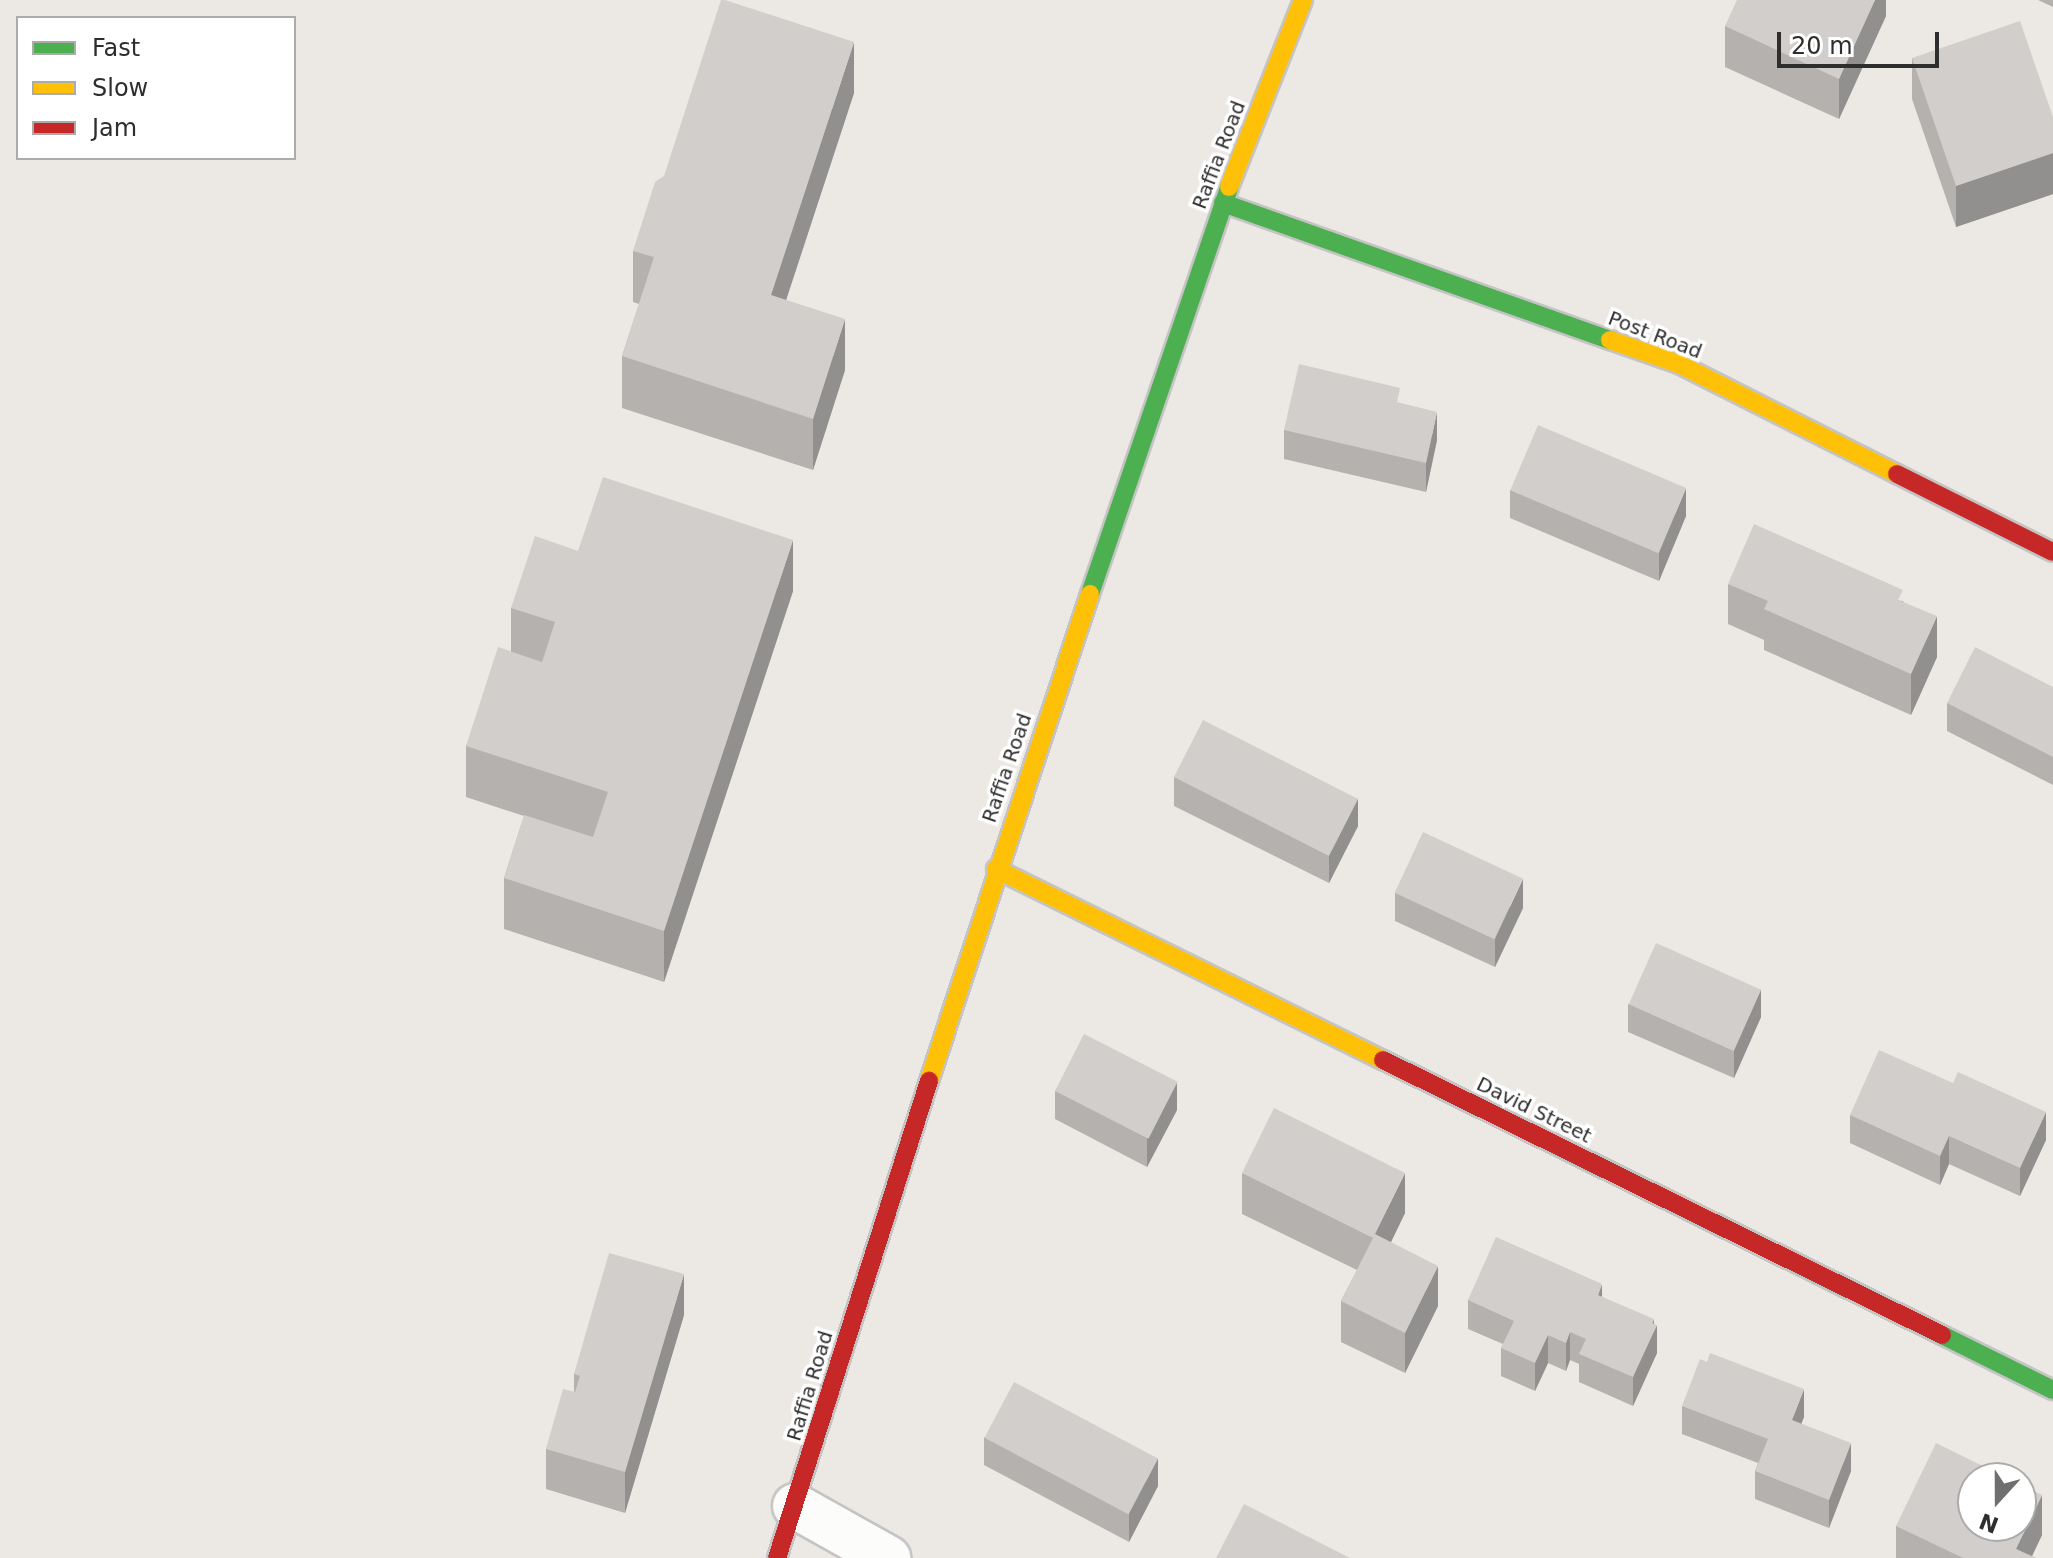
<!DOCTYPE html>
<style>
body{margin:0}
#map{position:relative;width:2053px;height:1558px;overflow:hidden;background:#ece8e4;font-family:"DejaVu Sans",sans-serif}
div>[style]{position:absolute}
.roads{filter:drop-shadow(2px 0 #c5c4c5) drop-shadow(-2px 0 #c5c4c5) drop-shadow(0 2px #c5c4c5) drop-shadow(0 -2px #c5c4c5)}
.street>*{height:44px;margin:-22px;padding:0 22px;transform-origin:22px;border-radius:22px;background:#fcfcfb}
.fast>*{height:18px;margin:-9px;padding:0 9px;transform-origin:9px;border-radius:9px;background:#4caf50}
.slow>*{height:18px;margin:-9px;padding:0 9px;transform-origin:9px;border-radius:9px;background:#ffc107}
.jam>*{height:18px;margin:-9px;padding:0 9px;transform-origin:9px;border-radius:9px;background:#c62828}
.wall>*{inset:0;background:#b4b1af}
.shaded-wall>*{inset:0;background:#92908e}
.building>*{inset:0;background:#d1cecb;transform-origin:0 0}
span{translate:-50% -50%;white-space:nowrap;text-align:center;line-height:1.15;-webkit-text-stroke:7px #fff;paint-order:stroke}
.street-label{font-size:20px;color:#2e2e2e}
.legend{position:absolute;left:16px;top:16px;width:280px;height:144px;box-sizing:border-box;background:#fff;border:2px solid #ababab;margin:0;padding:10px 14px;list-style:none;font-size:24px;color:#2e2e2e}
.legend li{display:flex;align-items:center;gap:16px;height:40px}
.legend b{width:40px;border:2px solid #ababab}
.north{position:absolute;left:1957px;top:1462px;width:80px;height:80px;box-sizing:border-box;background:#fff;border:2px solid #ababab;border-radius:50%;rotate:201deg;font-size:22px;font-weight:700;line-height:32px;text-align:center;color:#2e2e2e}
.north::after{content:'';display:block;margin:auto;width:28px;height:36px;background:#706f6e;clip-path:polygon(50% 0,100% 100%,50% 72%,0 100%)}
.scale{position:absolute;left:1777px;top:32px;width:162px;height:36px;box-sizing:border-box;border:4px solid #2e2e2e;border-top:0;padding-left:10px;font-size:24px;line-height:28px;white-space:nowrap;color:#2e2e2e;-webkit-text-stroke:6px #fff;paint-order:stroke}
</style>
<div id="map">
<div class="roads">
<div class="street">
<i style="left:795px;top:1506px;width:107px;rotate:29.2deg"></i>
</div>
<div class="fast">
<i style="left:1223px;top:203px;width:411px;rotate:19.5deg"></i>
<i style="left:1090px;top:594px;width:430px;rotate:-71.1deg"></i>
<i style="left:1942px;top:1335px;width:124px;rotate:26.4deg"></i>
</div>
<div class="slow">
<i style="left:1229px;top:187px;width:201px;rotate:-68.4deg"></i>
<i style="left:1610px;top:340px;width:73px;rotate:19.2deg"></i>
<i style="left:1679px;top:364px;width:244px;rotate:26.8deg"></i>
<i style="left:996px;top:869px;width:432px;rotate:26.3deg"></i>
<i style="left:929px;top:1081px;width:513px;rotate:-71.71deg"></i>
</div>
<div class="jam">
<i style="left:1897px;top:474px;width:174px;rotate:26.6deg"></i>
<i style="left:1383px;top:1060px;width:623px;rotate:26.19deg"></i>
<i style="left:777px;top:1558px;width:501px;rotate:-72.33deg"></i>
</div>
</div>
<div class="wall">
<i style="clip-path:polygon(1886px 0,1886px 16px,1839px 119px,1725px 67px,1725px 26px)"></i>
<i style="clip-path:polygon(2038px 0,2053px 0,2053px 7px)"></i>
<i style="clip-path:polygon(1912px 58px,2053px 117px,2053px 194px,1956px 227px,1912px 99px)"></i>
<i style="clip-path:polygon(854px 93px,786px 300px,845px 370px,813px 470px,622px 408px,622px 356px,639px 304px,633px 302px,633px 251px)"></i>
<i style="clip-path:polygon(1400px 403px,1437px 440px,1426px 492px,1284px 459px,1284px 430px)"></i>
<i style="clip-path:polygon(1510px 490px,1686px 516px,1659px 581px,1510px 518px)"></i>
<i style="clip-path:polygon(578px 551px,793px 591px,664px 982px,504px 929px,504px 878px,524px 816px,466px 797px,466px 746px,511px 651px,511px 608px)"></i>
<i style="clip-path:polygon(1728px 584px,1903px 601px,1937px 657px,1911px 715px,1764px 650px,1764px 640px,1728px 624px)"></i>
<i style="clip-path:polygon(2053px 687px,2053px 785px,1947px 731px,1947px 703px)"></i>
<i style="clip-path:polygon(1174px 777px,1358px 826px,1329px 883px,1174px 806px)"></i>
<i style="clip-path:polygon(1395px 893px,1523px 908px,1495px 967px,1395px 921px)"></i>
<i style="clip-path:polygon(1628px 1004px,1761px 1017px,1734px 1078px,1628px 1032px)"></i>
<i style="clip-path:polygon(1055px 1091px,1177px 1110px,1147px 1167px,1055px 1119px)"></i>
<i style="clip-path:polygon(1850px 1115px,2046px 1140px,2020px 1196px,1949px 1164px,1940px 1185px,1850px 1143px)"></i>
<i style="clip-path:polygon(1242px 1173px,1405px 1213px,1391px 1242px,1438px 1306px,1405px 1373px,1341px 1342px,1341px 1301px,1357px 1270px,1242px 1214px)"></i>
<i style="clip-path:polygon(1602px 1297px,1654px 1323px,1657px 1353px,1633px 1406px,1579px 1382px,1579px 1364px,1570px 1360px,1566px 1371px,1548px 1363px,1535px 1391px,1501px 1376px,1501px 1348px,1503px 1344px,1468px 1329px,1468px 1300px)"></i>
<i style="clip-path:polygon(684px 1315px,625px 1513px,546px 1489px,546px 1449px,574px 1392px,574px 1374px)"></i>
<i style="clip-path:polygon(1682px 1406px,1804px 1417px,1801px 1423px,1851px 1471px,1829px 1528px,1755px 1499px,1755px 1471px,1758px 1463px,1682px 1434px)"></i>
<i style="clip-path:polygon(984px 1437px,1158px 1486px,1129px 1542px,984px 1465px)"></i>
<i style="clip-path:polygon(1896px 1526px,2042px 1535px,2032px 1556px,2036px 1558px,1896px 1558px)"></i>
</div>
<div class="shaded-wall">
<i style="clip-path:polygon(1875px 0,1886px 0,1886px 16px,1839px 119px,1839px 79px)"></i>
<i style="clip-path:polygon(854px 42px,854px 93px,771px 346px,771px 295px)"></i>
<i style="clip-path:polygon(2053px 153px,2053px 194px,1956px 227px,1956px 186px)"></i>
<i style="clip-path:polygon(845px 319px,845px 370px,813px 470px,813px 419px)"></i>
<i style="clip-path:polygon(1437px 412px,1437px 440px,1426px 492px,1426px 463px)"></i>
<i style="clip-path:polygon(1686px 488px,1686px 516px,1659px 581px,1659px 553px)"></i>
<i style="clip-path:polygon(793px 540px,793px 591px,664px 982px,664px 931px)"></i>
<i style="clip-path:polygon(1937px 616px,1937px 657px,1911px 715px,1911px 674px)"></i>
<i style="clip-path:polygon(1358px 798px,1358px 826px,1329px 883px,1329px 855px)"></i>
<i style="clip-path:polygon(1523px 879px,1523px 908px,1495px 967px,1495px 939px)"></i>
<i style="clip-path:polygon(1761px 989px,1761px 1017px,1734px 1078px,1734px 1050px)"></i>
<i style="clip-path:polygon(1177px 1082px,1177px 1110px,1147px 1167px,1147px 1138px)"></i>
<i style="clip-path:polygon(2046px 1112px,2046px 1140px,2020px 1196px,2020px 1168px)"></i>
<i style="clip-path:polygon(1949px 1136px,1949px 1164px,1940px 1185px,1940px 1156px)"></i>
<i style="clip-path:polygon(1405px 1173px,1405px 1213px,1375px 1275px,1375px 1234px)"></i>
<i style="clip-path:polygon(1438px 1266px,1438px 1306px,1405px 1373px,1405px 1333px)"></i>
<i style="clip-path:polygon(684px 1274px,684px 1315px,625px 1513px,625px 1472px)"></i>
<i style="clip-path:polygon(1602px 1284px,1602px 1312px,1598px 1295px)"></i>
<i style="clip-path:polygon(1654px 1319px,1654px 1331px,1657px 1325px,1657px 1353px,1633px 1406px,1633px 1377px)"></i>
<i style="clip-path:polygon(1570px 1332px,1570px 1360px,1566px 1371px,1566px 1343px)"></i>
<i style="clip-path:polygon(1548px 1335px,1548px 1363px,1535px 1391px,1535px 1363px)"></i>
<i style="clip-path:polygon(1804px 1389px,1804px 1417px,1792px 1448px,1792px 1420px)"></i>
<i style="clip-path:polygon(1851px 1443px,1851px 1471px,1829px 1528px,1829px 1500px)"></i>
<i style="clip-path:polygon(1158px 1458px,1158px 1486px,1129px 1542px,1129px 1514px)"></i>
<i style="clip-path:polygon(2042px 1495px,2042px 1535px,2031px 1558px,2016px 1549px)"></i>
</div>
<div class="building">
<i style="clip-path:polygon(721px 0,725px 0,854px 42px,771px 295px,845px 319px,813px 419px,622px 356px,654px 257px,633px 251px,655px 182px,664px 176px)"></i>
<i style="clip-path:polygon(1737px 0,1875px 0,1839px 79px,1725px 26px)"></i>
<i style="clip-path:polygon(2020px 21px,2053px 117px,2053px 153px,1956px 186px,1912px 58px)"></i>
<i style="clip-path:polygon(1299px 364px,1400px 388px,1397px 402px,1437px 412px,1426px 463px,1284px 430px)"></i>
<i style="left:1538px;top:425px;width:161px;height:71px;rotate:23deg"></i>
<i style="clip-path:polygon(603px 477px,793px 540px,664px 931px,504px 878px,524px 815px,593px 837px,608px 792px,466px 746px,498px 647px,542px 662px,555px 622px,511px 608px,535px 536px,578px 551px)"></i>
<i style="clip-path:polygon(1754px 524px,1903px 590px,1898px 600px,1937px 616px,1911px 674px,1764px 609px,1768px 601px,1728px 584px)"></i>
<i style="clip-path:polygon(1975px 647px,2053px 687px,2053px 757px,1947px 703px)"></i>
<i style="left:1203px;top:720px;width:174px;height:64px;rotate:27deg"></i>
<i style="left:1423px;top:832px;width:110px;height:67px;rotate:25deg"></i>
<i style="left:1656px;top:943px;width:115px;height:67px;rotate:24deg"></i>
<i style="left:1084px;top:1034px;width:105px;height:64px;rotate:27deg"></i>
<i style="clip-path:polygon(1879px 1050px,1953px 1083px,1958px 1072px,2046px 1112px,2020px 1168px,1949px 1136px,1940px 1156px,1850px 1115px)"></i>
<i style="clip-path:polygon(1274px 1108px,1405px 1173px,1375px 1234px,1438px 1266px,1405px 1333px,1341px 1301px,1373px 1238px,1242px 1173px)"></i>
<i style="clip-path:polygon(1496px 1237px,1602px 1284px,1598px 1295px,1654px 1319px,1652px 1323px,1657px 1325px,1633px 1377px,1579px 1354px,1586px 1339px,1570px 1332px,1566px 1343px,1548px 1335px,1535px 1363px,1501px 1348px,1514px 1321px,1468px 1300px)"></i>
<i style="clip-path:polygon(609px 1253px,684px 1274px,625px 1472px,546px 1449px,563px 1389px,575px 1392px,580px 1376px,574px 1374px)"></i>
<i style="clip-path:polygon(1710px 1353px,1804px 1389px,1792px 1420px,1851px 1443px,1829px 1500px,1755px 1471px,1768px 1439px,1682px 1406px,1700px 1359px,1707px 1362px)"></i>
<i style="left:1014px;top:1382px;width:163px;height:63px;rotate:28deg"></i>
<i style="clip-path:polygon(1936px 1443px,2007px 1478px,1973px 1478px,1973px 1526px,2021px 1526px,2021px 1485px,2042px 1495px,2016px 1549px,2036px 1558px,1963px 1558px,1896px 1526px)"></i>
<i style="clip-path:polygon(1244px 1504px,1350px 1558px,1216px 1558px)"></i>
</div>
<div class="street-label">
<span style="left:1219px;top:155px;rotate:-69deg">Raffia Road</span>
<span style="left:1655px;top:335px;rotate:21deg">Post Road</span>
<span style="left:1007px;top:768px;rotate:-71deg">Raffia Road</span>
<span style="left:1534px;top:1110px;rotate:26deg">David Street</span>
<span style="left:810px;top:1386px;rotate:-73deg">Raffia Road</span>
</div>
<ul class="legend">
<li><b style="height:10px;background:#4caf50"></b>Fast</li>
<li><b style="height:10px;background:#ffc107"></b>Slow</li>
<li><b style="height:10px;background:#c62828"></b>Jam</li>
</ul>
<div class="north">N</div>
<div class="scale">20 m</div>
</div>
